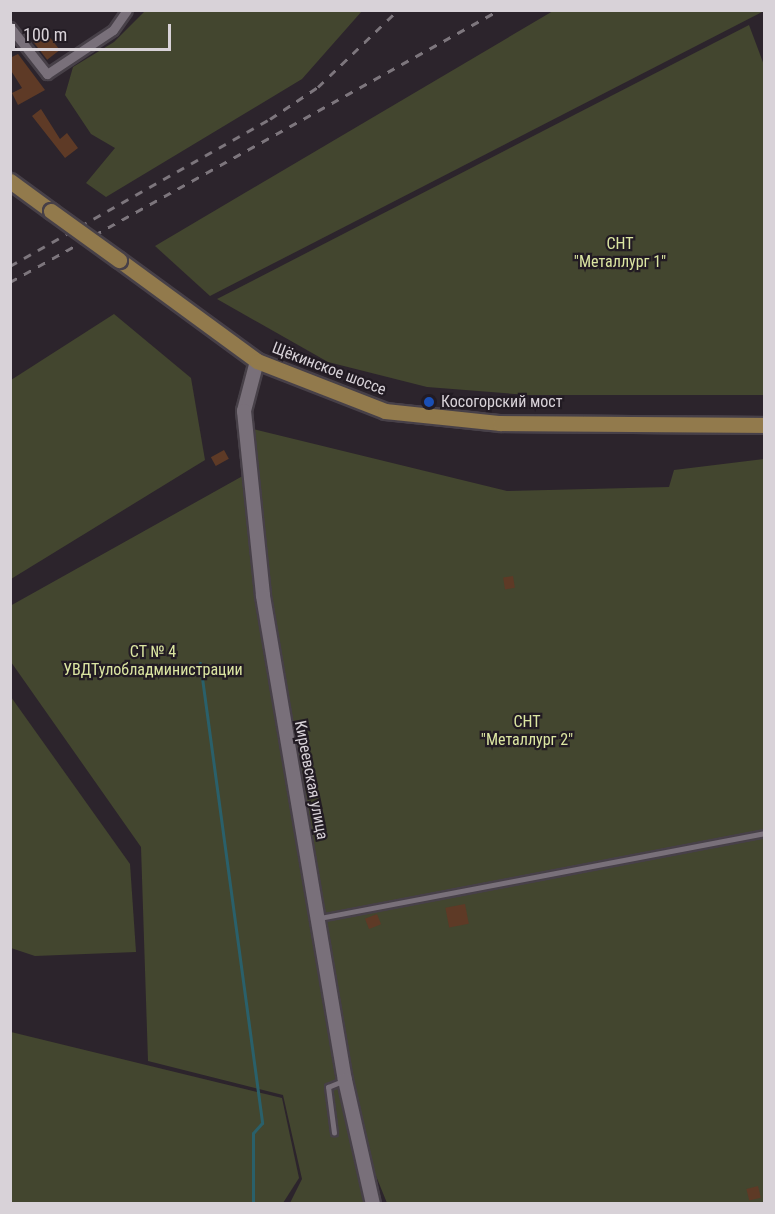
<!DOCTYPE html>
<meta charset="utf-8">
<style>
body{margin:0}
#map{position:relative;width:775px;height:1214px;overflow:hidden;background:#2c242c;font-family:"Roboto Condensed",sans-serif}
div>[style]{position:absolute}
.green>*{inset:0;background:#43462f}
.stream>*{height:3px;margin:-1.5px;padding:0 1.5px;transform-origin:1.5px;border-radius:1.5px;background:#2a606a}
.building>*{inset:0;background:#5e3a26;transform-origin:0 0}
.roads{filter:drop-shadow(2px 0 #474048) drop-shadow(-2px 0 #474048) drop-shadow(0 2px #474048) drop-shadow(0 -2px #474048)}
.lane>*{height:4.5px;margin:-2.25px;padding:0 2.25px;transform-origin:2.25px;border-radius:2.25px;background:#79707a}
.street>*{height:9px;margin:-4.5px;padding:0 4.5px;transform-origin:4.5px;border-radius:4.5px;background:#79707a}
.secondary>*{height:14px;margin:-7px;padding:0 7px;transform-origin:7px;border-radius:7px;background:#79707a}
.primary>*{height:15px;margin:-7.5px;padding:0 7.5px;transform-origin:7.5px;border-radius:7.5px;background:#927a4c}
.rail>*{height:3px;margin-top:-1.5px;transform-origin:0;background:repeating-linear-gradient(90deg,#7d767d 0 8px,transparent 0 16px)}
.bridges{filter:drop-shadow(2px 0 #474048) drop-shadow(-2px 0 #474048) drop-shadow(0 2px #474048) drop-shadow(0 -2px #474048)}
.primary-bridge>*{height:15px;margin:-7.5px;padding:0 7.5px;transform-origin:7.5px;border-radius:7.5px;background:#927a4c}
.dots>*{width:16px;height:16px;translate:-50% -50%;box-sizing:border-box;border:3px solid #221b23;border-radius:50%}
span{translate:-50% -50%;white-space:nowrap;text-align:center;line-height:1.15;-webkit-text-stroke:4.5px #221b23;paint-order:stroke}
.park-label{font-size:16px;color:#dce6a2}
.street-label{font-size:16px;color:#d8d2d8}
.poi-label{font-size:16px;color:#d8d2d8}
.left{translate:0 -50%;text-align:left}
.frame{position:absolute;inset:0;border:12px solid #d8d2d8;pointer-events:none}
.scale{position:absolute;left:12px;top:24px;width:159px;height:27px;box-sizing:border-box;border:3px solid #d8d2d8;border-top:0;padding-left:8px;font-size:18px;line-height:21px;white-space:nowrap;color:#d8d2d8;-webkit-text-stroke:4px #221b23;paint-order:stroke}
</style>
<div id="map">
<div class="green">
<i style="clip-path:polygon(145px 11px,145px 10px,362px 11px,302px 79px,106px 197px,86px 183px,115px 148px,91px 134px,65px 95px,73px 67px,114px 42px)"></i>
<i style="clip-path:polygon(553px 11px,764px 11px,210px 296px,155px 246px)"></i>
<i style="clip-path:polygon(749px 25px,764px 65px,764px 395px,528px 395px,427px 387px,328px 362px,217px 299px)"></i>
<i style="clip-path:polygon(114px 314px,191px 378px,205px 460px,11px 579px,11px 380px)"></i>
<i style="clip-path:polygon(245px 427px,507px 491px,669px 487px,674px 470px,764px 459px,764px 1203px,387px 1203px,356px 1127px,373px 1203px,290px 1203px,302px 1179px,283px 1095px,148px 1061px,141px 847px,11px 662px,10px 606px,248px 473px)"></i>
<i style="clip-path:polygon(11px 697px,130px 864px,136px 952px,35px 956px,11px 948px)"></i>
<i style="clip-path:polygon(11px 1032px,282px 1098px,299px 1178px,283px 1203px,11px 1203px)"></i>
</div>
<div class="stream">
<i style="left:200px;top:663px;width:464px;rotate:82.3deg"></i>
<i style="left:262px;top:1123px;width:13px;rotate:132deg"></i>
<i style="left:253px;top:1133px;width:71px;rotate:90deg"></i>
</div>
<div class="building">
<i style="left:45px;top:31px;width:24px;height:16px;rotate:52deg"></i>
<i style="clip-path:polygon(18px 54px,45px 90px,18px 105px,12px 93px,22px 88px,10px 69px,10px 58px)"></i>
<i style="clip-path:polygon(41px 109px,60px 139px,67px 133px,78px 148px,65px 158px,32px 116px)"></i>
<i style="left:224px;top:450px;width:10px;height:15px;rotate:61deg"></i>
<i style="left:513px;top:576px;width:12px;height:10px;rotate:81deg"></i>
<i style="left:465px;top:904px;width:20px;height:20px;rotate:79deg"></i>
<i style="left:377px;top:914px;width:11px;height:13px;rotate:68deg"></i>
<i style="left:758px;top:1186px;width:12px;height:12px;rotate:76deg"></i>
</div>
<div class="roads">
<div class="lane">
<i style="left:320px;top:918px;width:452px;rotate:-10.8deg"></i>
<i style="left:334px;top:1133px;width:46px;rotate:-97.4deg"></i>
<i style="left:328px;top:1087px;width:16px;rotate:-22deg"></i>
</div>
<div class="street">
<i style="left:10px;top:27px;width:60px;rotate:51.8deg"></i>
<i style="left:47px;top:74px;width:79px;rotate:-33.7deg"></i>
<i style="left:113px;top:30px;width:24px;rotate:-55deg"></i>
</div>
<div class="secondary">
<i style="left:257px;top:361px;width:52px;rotate:104.6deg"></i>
<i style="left:244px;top:411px;width:186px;rotate:84.1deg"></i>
<i style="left:263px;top:596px;width:491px;rotate:80.4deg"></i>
<i style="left:345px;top:1080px;width:127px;rotate:77.3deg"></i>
</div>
<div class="primary">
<i style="left:10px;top:181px;width:51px;rotate:36.2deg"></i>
<i style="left:119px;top:260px;width:171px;rotate:36.2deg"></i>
<i style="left:257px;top:361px;width:137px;rotate:21.3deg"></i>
<i style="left:385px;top:411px;width:116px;rotate:6deg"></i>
<i style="left:500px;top:423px;width:264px;rotate:0.4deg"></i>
</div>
</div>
<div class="rail">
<i style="left:10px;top:266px;width:299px;rotate:-29.5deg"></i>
<i style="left:270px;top:119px;width:58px;rotate:-33.7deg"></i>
<i style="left:318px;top:87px;width:111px;rotate:-43.9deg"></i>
<i style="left:10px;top:282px;width:560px;rotate:-29.08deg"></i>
</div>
<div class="bridges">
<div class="primary-bridge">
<i style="left:51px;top:211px;width:84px;rotate:35.8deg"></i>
</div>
</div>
<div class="dots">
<i style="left:429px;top:402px;background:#1a4fb4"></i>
</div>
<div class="park-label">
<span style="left:620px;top:253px">СНТ<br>"Металлург 1"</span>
<span style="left:153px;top:661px">СТ № 4<br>УВДТулобладминистрации</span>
<span style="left:527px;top:731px">СНТ<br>"Металлург 2"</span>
</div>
<div class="street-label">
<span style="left:329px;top:369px;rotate:21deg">Щёкинское шоссе</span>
<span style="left:311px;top:780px;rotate:79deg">Киреевская улица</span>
</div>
<div class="poi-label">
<span class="left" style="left:441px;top:402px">Косогорский мост</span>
</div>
<div class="frame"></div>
<div class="scale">100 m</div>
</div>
